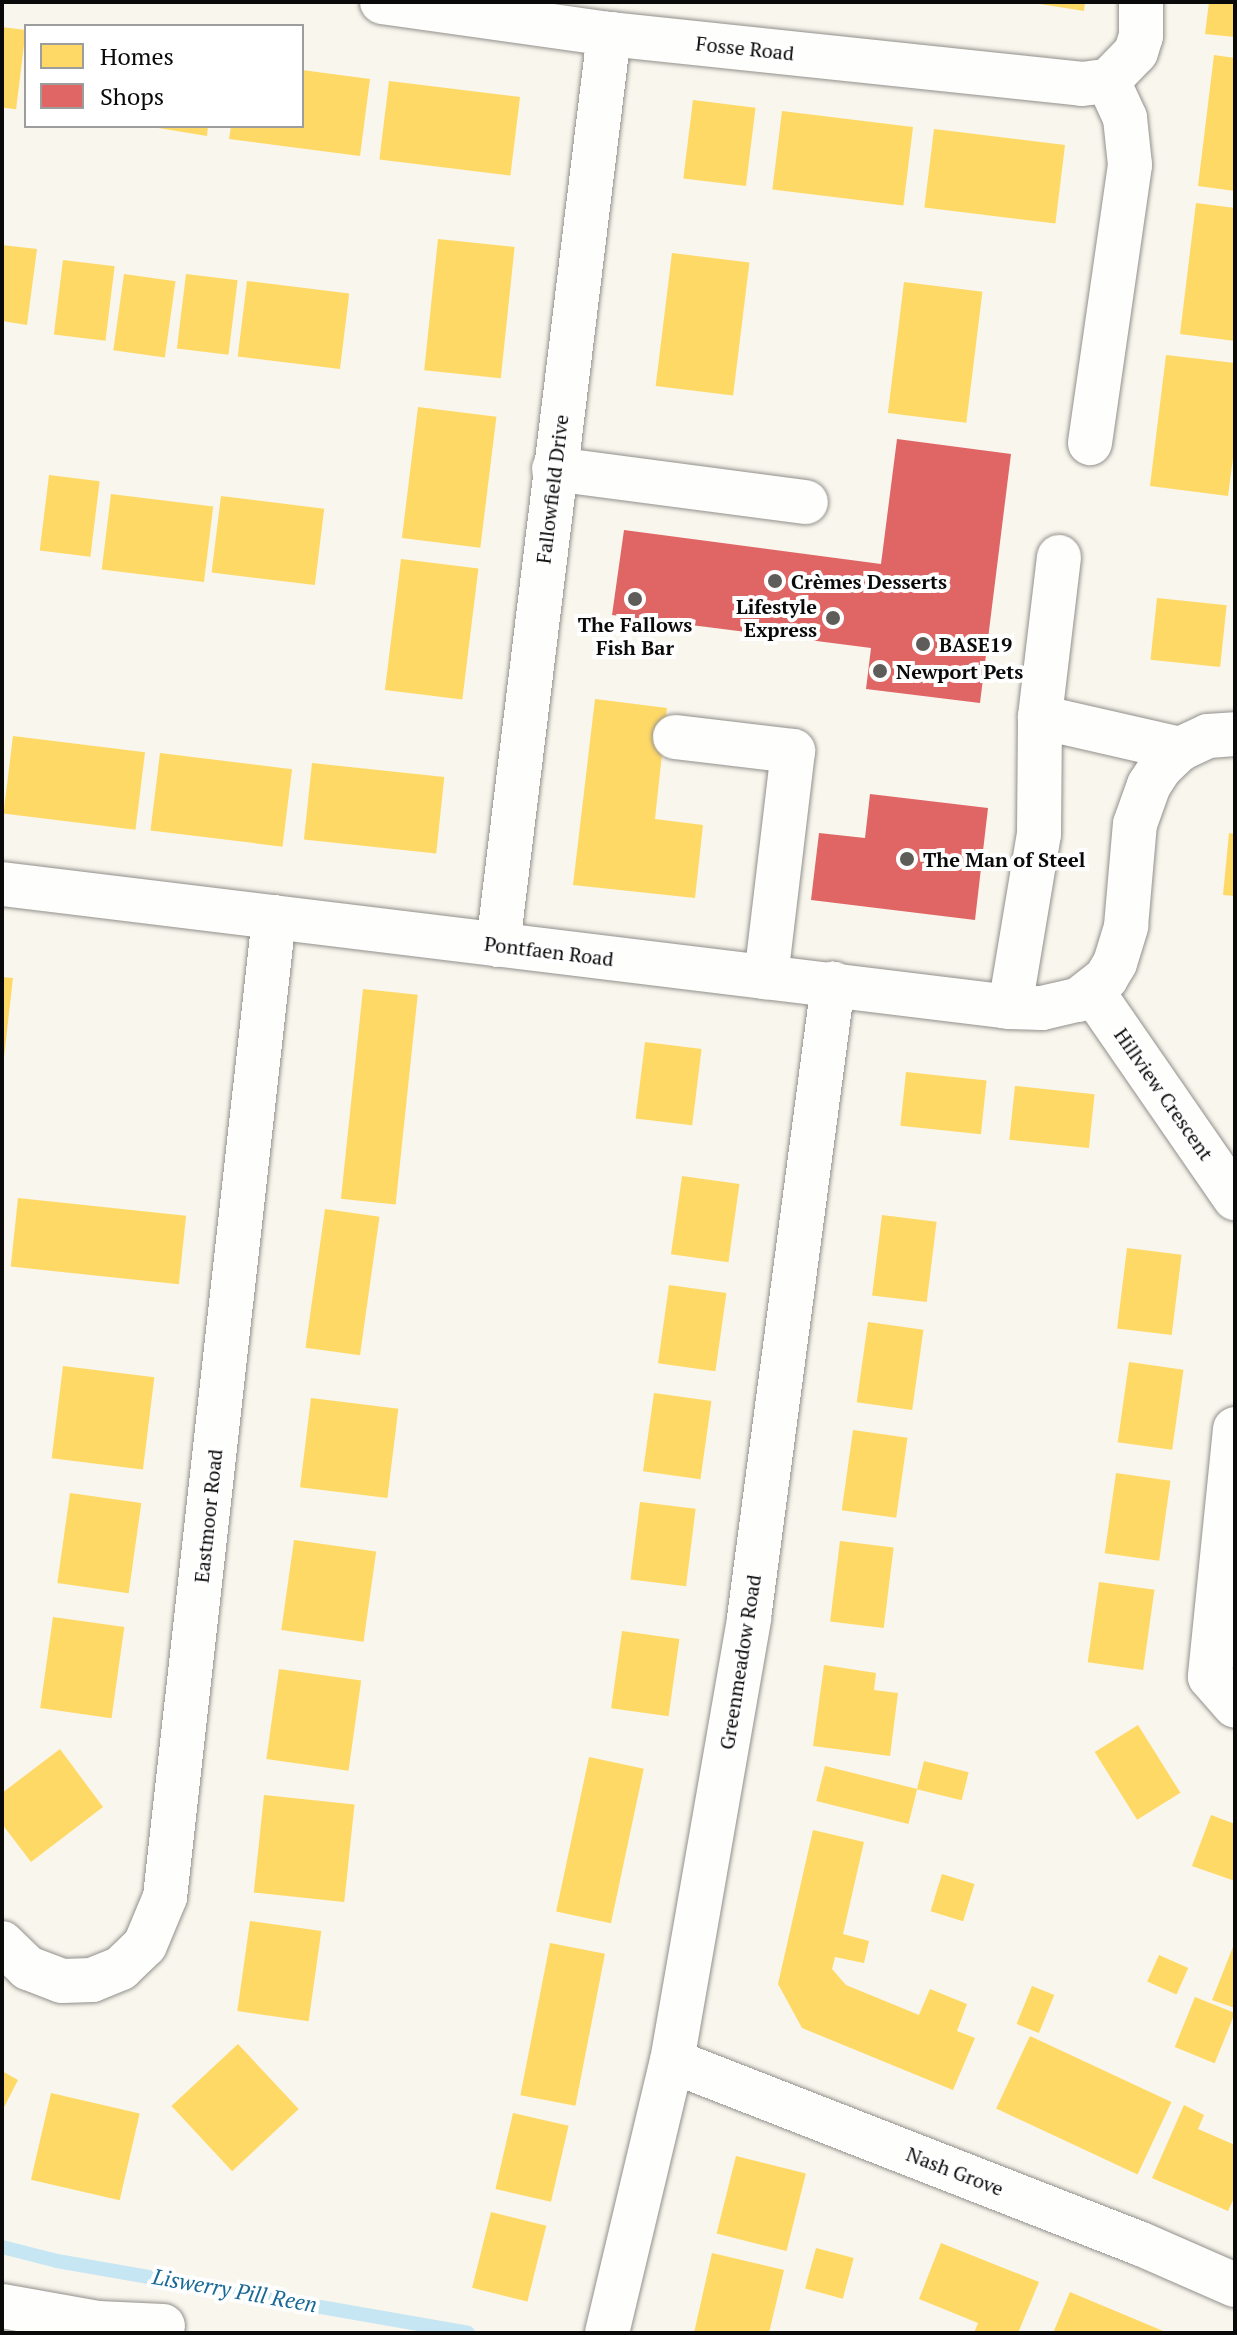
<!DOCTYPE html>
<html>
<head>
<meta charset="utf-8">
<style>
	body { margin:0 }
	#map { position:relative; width:1237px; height:2335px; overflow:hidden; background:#f9f6ed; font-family:"PT Serif",serif }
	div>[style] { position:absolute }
	.homes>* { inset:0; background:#ffd966; transform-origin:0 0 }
	.shops>* { inset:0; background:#e06666 }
	.stream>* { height:14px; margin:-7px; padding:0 7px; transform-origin:7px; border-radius:7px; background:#c5e6f2 }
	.roads { filter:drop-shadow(0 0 2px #92908c) drop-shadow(0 0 2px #92908c) }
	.minor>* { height:44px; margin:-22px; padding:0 22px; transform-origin:22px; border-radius:22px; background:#fefefc }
	.dots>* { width:22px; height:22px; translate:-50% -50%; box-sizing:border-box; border:4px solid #fff; border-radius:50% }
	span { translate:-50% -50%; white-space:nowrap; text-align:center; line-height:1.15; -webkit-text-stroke:8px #fff; paint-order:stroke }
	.street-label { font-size:20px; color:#0a0a0a }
	.poi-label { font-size:20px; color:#0a0a0a; font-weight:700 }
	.left { translate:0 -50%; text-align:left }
	.right { translate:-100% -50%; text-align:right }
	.water-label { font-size:22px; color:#196997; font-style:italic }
	.frame { position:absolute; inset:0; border:4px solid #0a0a0a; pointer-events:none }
	.legend { position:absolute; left:24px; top:24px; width:280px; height:104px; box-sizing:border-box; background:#fff; border:2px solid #9d9d9d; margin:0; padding:10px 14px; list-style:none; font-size:24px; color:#0a0a0a }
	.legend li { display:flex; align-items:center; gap:16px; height:40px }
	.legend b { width:40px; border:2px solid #9d9d9d }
</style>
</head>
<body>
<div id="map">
	<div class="homes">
		<i style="clip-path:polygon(1027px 2px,1085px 2px,1084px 11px)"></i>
		<i style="clip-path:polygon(1209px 2px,1235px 2px,1235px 37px,1205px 34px)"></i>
		<i style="left:2px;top:27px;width:24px;height:80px;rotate:7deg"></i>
		<i style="clip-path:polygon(1214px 55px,1235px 58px,1235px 191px,1198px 186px)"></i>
		<i style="clip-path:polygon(302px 70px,370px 79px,360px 156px,229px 139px,231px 126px,302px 126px)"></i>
		<i style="left:389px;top:81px;width:132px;height:79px;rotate:7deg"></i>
		<i style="left:693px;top:100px;width:63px;height:79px;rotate:7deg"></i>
		<i style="left:782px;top:111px;width:132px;height:79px;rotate:7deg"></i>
		<i style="clip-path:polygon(146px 126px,208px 126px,207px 136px)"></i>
		<i style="left:934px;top:129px;width:132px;height:79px;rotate:7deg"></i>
		<i style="clip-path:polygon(1196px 203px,1235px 208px,1235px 341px,1180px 334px)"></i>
		<i style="left:438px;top:239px;width:77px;height:132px;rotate:6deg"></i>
		<i style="clip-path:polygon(2px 245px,37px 249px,27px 325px,2px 321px)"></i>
		<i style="left:672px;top:253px;width:78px;height:134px;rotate:7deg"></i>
		<i style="left:63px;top:260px;width:52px;height:75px;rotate:7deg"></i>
		<i style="left:124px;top:274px;width:52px;height:77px;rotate:8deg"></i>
		<i style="left:186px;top:274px;width:52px;height:75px;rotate:7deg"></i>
		<i style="left:247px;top:281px;width:103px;height:76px;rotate:7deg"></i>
		<i style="left:904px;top:282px;width:79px;height:132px;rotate:7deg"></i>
		<i style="clip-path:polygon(1166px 355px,1235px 363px,1235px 443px,1228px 496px,1150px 486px)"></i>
		<i style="left:418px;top:407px;width:79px;height:132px;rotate:7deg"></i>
		<i style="left:49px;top:475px;width:51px;height:76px;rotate:7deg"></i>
		<i style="left:111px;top:494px;width:103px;height:76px;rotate:7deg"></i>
		<i style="left:221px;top:496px;width:104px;height:77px;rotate:7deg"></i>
		<i style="left:401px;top:559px;width:78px;height:132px;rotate:7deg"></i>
		<i style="left:1157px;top:598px;width:70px;height:62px;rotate:6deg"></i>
		<i style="clip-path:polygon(595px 699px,667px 708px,655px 819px,703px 825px,695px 898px,573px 885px)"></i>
		<i style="left:13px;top:736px;width:133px;height:78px;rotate:7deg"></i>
		<i style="left:160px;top:753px;width:133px;height:78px;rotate:7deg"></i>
		<i style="left:312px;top:763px;width:133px;height:77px;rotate:6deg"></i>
		<i style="clip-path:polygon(1229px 833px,1235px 834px,1235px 896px,1223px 895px)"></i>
		<i style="clip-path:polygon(2px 977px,13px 978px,4px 1057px,2px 1057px)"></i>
		<i style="left:363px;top:989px;width:55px;height:211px;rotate:6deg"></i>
		<i style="left:645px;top:1042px;width:57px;height:77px;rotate:7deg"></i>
		<i style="left:906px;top:1072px;width:81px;height:54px;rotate:6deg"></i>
		<i style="left:1015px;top:1086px;width:80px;height:54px;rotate:6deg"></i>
		<i style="left:682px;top:1176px;width:58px;height:79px;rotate:8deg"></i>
		<i style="left:18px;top:1198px;width:169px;height:69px;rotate:6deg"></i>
		<i style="left:325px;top:1209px;width:55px;height:140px;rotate:8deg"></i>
		<i style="left:882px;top:1215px;width:55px;height:81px;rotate:7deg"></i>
		<i style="left:1127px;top:1248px;width:55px;height:81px;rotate:7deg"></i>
		<i style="left:669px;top:1285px;width:58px;height:79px;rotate:8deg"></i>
		<i style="left:868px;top:1322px;width:56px;height:81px;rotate:8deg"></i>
		<i style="left:1129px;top:1362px;width:55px;height:81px;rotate:8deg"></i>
		<i style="left:63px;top:1366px;width:92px;height:93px;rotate:7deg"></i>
		<i style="left:654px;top:1393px;width:58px;height:79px;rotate:8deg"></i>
		<i style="left:311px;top:1398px;width:88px;height:90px;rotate:7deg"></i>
		<i style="left:853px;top:1430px;width:55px;height:81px;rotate:8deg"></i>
		<i style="left:1116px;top:1473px;width:55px;height:81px;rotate:8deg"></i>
		<i style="left:70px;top:1493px;width:72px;height:91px;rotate:8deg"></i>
		<i style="left:640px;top:1502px;width:56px;height:78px;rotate:7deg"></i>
		<i style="left:294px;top:1540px;width:83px;height:91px;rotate:8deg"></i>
		<i style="left:840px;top:1541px;width:54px;height:81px;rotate:7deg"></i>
		<i style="left:1099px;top:1582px;width:56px;height:81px;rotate:8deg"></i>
		<i style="left:53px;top:1617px;width:72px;height:92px;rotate:8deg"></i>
		<i style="left:622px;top:1631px;width:58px;height:78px;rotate:8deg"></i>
		<i style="clip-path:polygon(824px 1665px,876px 1673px,874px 1690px,898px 1693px,890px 1756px,813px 1746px)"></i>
		<i style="left:279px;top:1669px;width:83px;height:91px;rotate:8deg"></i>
		<i style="left:1138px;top:1725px;width:80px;height:51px;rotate:58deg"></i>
		<i style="clip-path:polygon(60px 1749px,103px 1807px,31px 1862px,2px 1824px,2px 1793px)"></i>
		<i style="left:589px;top:1757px;width:56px;height:158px;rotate:12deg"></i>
		<i style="left:924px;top:1761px;width:46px;height:29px;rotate:14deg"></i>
		<i style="left:825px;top:1766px;width:95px;height:36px;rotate:14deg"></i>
		<i style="left:264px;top:1795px;width:91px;height:98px;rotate:6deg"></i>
		<i style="clip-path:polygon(1211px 1815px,1235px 1824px,1235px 1881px,1192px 1866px)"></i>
		<i style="clip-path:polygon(813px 1830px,864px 1842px,843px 1934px,869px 1941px,864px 1963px,835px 1957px,832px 1969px,846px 1985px,919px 2015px,930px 1989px,967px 2004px,957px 2031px,975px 2038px,953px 2090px,802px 2028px,778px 1984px)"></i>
		<i style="left:942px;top:1874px;width:34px;height:39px;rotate:17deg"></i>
		<i style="left:250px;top:1921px;width:72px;height:91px;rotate:8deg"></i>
		<i style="clip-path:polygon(1235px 1942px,1235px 2008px,1212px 2000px)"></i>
		<i style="left:550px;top:1943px;width:56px;height:155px;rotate:11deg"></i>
		<i style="left:1159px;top:1955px;width:32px;height:29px;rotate:24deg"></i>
		<i style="left:1032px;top:1986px;width:24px;height:41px;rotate:22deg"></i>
		<i style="left:1195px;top:1997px;width:43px;height:54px;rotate:22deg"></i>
		<i style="left:1030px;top:2036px;width:156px;height:80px;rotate:25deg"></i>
		<i style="left:238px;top:2044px;width:89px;height:91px;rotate:47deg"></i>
		<i style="clip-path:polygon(2px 2071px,18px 2080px,2px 2111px)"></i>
		<i style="left:51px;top:2093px;width:91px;height:89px;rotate:13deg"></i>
		<i style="clip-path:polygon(1184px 2105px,1204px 2115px,1198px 2129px,1235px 2145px,1235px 2196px,1228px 2211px,1152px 2178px)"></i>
		<i style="left:513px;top:2113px;width:57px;height:78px;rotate:13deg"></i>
		<i style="left:736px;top:2156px;width:72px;height:80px;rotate:14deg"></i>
		<i style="left:491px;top:2212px;width:57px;height:78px;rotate:14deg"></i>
		<i style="clip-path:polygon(941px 2243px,1039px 2282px,1018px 2333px,974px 2333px,978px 2323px,919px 2299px)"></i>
		<i style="left:816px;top:2248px;width:39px;height:42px;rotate:15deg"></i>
		<i style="clip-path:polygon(712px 2253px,784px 2270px,769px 2333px,694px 2333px)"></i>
		<i style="clip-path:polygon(1070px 2292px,1168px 2333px,1053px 2333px)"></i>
	</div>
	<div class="shops">
		<i style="clip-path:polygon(897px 439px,1011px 454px,980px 703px,866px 689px,871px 648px,612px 615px,624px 530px,881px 564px)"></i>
		<i style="clip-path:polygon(870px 794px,988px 808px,975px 920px,811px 900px,819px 833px,865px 838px)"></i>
	</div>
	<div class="stream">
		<i style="left:2px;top:2247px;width:57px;rotate:14.3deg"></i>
		<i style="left:57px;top:2261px;width:417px;rotate:9.9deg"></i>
	</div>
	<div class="roads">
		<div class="minor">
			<i style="left:382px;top:2px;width:229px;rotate:8deg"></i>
			<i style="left:609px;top:34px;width:476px;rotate:6deg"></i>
			<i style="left:1082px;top:84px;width:26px;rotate:-7deg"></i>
			<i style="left:1108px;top:81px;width:41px;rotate:65.3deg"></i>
			<i style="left:1125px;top:118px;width:47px;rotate:83.9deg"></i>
			<i style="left:1130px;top:165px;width:281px;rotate:98.2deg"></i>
			<i style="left:1108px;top:81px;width:40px;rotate:-46deg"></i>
			<i style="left:1136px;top:52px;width:17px;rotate:-73deg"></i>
			<i style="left:1141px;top:36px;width:34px;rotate:-90deg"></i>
			<i style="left:554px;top:469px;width:254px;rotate:7.5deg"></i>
			<i style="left:1059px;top:557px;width:161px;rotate:96.8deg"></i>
			<i style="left:1040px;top:717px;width:144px;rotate:12.9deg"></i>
			<i style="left:675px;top:737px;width:119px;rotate:6.8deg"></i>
			<i style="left:793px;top:751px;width:228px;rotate:96.8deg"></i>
			<i style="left:2px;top:884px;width:1015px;rotate:6.96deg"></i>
			<i style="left:1010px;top:1007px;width:32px;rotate:2deg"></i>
			<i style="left:1042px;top:1008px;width:37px;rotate:-13deg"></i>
			<i style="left:1078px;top:1000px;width:36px;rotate:-38deg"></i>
			<i style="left:1106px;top:978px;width:17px;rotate:-59deg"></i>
			<i style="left:1115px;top:963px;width:39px;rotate:-73deg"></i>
			<i style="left:1126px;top:926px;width:102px;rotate:-85deg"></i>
			<i style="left:1135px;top:824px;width:41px;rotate:-70.3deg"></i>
			<i style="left:1149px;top:785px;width:20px;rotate:-57deg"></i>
			<i style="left:1160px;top:768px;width:28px;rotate:-44deg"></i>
			<i style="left:1180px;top:749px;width:31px;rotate:-25deg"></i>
			<i style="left:1208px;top:736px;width:27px;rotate:-4deg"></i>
			<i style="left:498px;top:945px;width:918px;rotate:-83.05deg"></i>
			<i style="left:1092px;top:991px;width:252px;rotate:55.4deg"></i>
			<i style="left:1010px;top:1007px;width:175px;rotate:-80.5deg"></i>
			<i style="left:1039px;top:834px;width:117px;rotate:-89.5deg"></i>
			<i style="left:1235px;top:1429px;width:249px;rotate:95.8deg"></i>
			<i style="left:1210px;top:1677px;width:38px;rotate:49deg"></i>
			<i style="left:2px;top:1943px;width:36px;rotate:44deg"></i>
			<i style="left:28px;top:1968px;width:36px;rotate:21deg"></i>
			<i style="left:62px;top:1981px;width:30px;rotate:-2deg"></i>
			<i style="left:92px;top:1980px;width:31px;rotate:-22deg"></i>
			<i style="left:121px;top:1968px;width:33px;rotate:-44deg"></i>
			<i style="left:145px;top:1945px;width:52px;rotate:-67.4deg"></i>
			<i style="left:165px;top:1897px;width:986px;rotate:-83.65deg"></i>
			<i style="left:672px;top:2061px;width:503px;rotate:21.32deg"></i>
			<i style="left:1141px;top:2244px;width:103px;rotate:23.6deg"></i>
			<i style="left:2px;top:2306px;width:97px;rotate:10deg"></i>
			<i style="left:98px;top:2323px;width:65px;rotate:2.6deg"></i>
			<i style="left:607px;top:2333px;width:280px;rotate:-76.6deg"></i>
			<i style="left:672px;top:2061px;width:450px;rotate:-80.1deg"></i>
			<i style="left:749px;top:1618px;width:640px;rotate:-82.45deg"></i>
		</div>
	</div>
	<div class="dots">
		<i style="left:775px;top:581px;background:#5e5d59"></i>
		<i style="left:635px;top:599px;background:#5e5d59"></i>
		<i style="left:833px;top:618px;background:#5e5d59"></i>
		<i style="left:923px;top:644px;background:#5e5d59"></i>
		<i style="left:880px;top:671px;background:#5e5d59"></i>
		<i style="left:907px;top:859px;background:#5e5d59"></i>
	</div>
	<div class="street-label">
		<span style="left:745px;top:48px;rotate:6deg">Fosse Road</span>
		<span style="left:552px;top:489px;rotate:-83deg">Fallowfield Drive</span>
		<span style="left:549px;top:951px;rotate:7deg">Pontfaen Road</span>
		<span style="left:1164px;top:1094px;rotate:55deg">Hillview Crescent</span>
		<span style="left:208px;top:1516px;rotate:-84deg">Eastmoor Road</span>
		<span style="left:740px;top:1662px;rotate:-81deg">Greenmeadow Road</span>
		<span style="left:955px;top:2171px;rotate:21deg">Nash Grove</span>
	</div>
	<div class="poi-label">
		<span class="left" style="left:791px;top:581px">Crèmes Desserts</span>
		<span class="right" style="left:817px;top:618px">Lifestyle<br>Express</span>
		<span style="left:635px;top:636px">The Fallows<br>Fish Bar</span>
		<span class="left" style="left:939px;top:644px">BASE19</span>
		<span class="left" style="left:896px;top:671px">Newport Pets</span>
		<span class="left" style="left:923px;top:859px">The Man of Steel</span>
	</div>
	<div class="water-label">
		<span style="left:235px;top:2290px;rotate:10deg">Liswerry Pill Reen</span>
	</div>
	<div class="frame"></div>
	<ul class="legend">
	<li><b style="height:22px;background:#ffd966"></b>Homes</li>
	<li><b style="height:22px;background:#e06666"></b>Shops</li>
	</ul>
</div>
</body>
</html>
